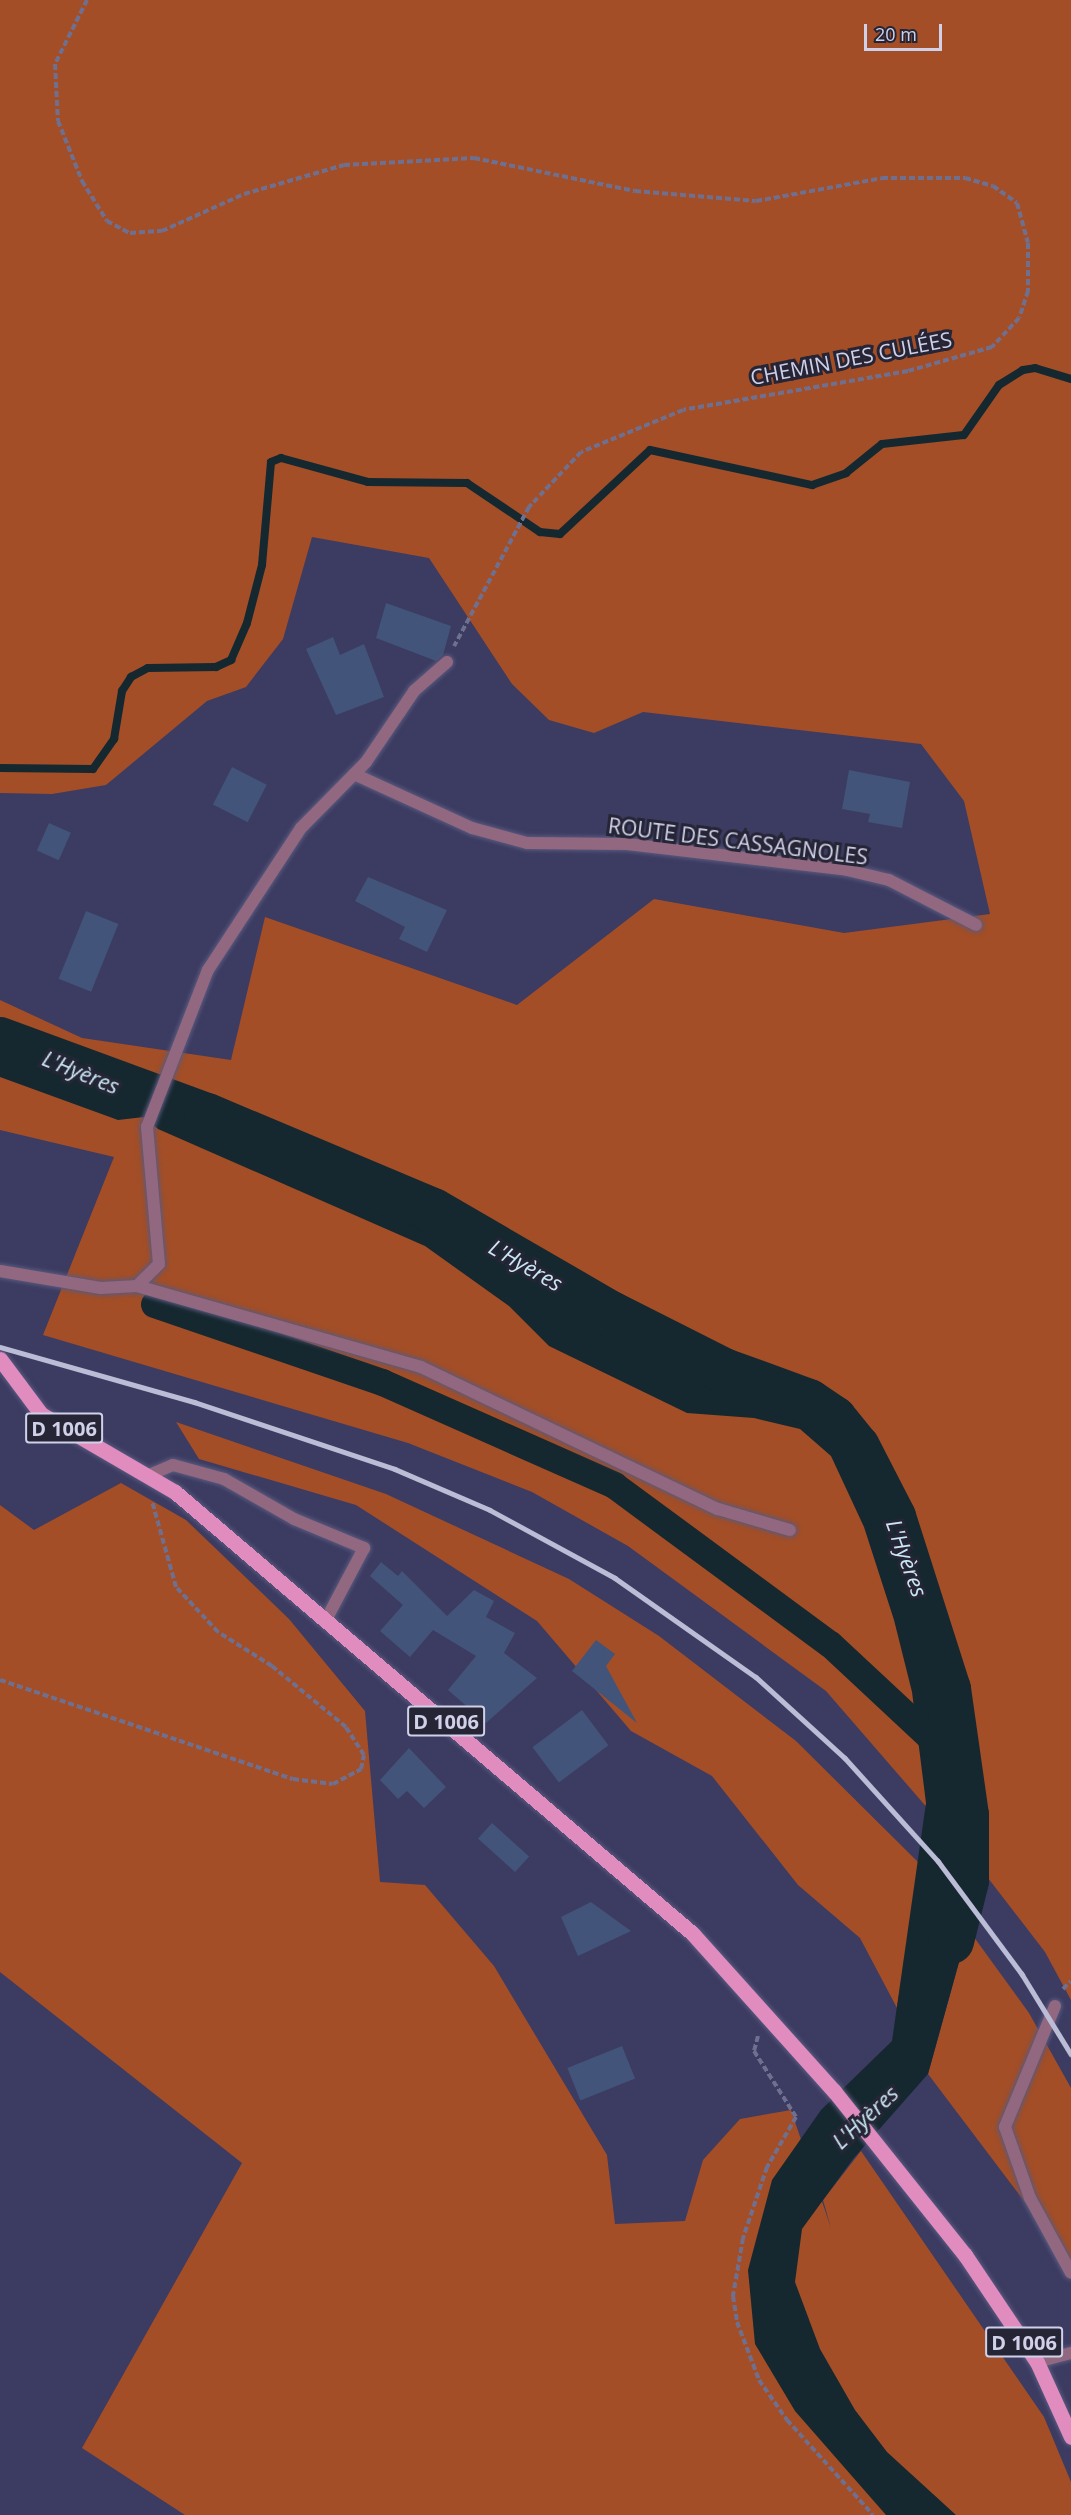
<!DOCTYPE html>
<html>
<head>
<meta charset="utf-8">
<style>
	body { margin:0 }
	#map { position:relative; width:1071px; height:2515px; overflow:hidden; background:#3c3b62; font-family:"Open Sans",sans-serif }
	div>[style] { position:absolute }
	.green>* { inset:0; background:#a34e27 }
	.water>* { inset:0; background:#15282f }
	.stream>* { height:8px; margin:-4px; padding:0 4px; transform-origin:4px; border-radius:4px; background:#15282f }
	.canal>* { height:27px; margin:-13.5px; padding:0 13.5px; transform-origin:13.5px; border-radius:13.5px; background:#15282f }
	.river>* { height:46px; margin:-23px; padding:0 23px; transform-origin:23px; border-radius:23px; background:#15282f }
	.building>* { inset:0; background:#425479; transform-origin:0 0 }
	.path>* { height:4px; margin-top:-2px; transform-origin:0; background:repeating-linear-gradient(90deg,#6f6f90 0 6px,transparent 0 9px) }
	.roads { filter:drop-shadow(0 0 2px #5a597d) drop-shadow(0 0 2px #5a597d) }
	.lane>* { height:12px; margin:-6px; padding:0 6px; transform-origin:6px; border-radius:6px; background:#926881 }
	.street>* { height:12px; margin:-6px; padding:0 6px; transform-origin:6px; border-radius:6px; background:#926881 }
	.primary>* { height:15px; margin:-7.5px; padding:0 7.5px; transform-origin:7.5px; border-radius:7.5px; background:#e18cbf }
	.rail>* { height:4.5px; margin:-2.25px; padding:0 2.25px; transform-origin:2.25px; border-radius:2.25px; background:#bbbcd6 }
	span { translate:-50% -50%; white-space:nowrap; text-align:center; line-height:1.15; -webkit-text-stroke:6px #252536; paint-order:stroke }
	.shield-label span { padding:2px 4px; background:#252536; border:2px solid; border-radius:4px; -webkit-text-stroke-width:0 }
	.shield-label { font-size:20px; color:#d0d1e9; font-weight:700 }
	.street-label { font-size:21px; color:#d0d1e9 }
	.water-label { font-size:22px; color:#cae7f3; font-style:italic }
	.scale { position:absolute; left:864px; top:24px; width:78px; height:27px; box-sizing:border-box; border:3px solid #d0d1e9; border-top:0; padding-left:8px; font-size:18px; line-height:21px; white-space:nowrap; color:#d0d1e9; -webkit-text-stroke:4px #252536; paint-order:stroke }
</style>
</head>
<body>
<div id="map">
	<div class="green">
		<i style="clip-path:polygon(0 0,1071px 0,1071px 2000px,1045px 1952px,988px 1878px,826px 1691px,628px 1546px,532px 1492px,408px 1443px,43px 1335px,114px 1157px,0 1130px,0 1000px,82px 1038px,231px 1060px,265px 917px,517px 1005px,654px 899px,844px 933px,990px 914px,964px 801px,921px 744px,643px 712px,594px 733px,549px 720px,512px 684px,429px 558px,312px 537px,283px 639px,246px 687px,207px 701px,106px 785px,52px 794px,0 793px)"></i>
		<i style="clip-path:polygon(176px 1422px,386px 1494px,569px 1579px,659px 1636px,796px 1741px,919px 1863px,897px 2008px,860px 1938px,798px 1885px,712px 1776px,631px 1731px,537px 1621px,356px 1505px,199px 1459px)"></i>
		<i style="clip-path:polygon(121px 1483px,186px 1520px,289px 1619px,365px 1711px,380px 1882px,425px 1885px,494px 1966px,607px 2155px,615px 2224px,685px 2221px,703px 2160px,740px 2119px,791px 2110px,831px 2228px,823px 2200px,861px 2151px,1044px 2417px,1071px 2482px,1071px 2515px,185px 2515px,82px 2448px,242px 2163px,0 1972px,0 1505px,34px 1530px)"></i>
		<i style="clip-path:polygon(963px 1922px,1029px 2013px,1071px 2088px,1071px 2263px,928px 2074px,961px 1955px)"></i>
	</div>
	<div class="water">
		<i style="clip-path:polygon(0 1040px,207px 1116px,433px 1211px,611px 1314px,809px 1402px,834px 1419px,857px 1447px,913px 1568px,948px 1689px,966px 1815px,961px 1955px,928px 2074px,853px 2159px,802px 2229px,795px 2282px,820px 2349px,855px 2410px,887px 2452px,956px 2515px,886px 2515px,795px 2411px,755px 2344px,748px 2270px,772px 2180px,821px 2110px,892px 2041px,926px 1803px,912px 1692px,894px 1620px,864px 1527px,831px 1456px,800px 1429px,754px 1418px,687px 1413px,549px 1346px,509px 1306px,425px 1246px,158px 1129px,144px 1117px,118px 1120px,0 1077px)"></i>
	</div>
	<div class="stream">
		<i style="left:0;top:768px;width:93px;rotate:0.6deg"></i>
		<i style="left:93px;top:769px;width:37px;rotate:-55deg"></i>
		<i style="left:114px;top:739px;width:49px;rotate:-80.5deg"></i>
		<i style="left:122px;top:691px;width:17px;rotate:-57deg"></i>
		<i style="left:131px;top:677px;width:19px;rotate:-28deg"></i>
		<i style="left:148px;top:668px;width:68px;rotate:-0.8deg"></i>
		<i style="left:216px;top:667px;width:17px;rotate:-25deg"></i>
		<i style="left:231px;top:660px;width:40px;rotate:-66.6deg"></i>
		<i style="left:247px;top:623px;width:60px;rotate:-75.5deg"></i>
		<i style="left:262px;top:565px;width:103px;rotate:-85deg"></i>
		<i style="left:271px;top:462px;width:11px;rotate:-22deg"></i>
		<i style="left:281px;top:458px;width:90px;rotate:15.4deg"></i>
		<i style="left:368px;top:482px;width:99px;rotate:0.6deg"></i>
		<i style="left:467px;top:483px;width:88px;rotate:33.9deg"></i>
		<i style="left:540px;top:532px;width:20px;rotate:6deg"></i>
		<i style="left:560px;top:534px;width:123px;rotate:-43deg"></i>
		<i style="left:650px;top:450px;width:166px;rotate:12.2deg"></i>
		<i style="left:812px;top:485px;width:36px;rotate:-19deg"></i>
		<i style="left:846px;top:473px;width:46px;rotate:-38.9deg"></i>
		<i style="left:882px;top:444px;width:82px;rotate:-6.3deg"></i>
		<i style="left:964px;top:435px;width:61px;rotate:-55deg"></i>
		<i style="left:999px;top:385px;width:28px;rotate:-32deg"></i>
		<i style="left:1023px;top:370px;width:12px;rotate:-9deg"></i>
		<i style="left:1035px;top:368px;width:38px;rotate:17deg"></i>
	</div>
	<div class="canal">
		<i style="left:154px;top:1304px;width:241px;rotate:18.9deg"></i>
		<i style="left:382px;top:1382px;width:254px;rotate:23.9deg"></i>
		<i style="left:614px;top:1485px;width:268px;rotate:36.4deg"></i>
		<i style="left:830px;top:1644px;width:182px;rotate:43deg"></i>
	</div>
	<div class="river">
		<i style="left:0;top:1040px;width:221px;rotate:20.2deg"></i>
		<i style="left:207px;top:1116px;width:245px;rotate:22.8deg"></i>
		<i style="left:433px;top:1211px;width:206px;rotate:30.1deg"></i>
		<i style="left:611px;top:1314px;width:127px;rotate:26.8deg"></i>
		<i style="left:724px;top:1371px;width:90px;rotate:20deg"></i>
		<i style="left:809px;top:1402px;width:30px;rotate:34deg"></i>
		<i style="left:834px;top:1419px;width:36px;rotate:51deg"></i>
		<i style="left:857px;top:1447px;width:79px;rotate:62.8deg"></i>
		<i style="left:893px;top:1517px;width:181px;rotate:72.3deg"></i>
		<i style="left:948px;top:1689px;width:127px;rotate:81.9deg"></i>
		<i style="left:966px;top:1815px;width:66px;rotate:90deg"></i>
		<i style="left:966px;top:1881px;width:62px;rotate:104deg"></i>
	</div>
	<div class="building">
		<i style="clip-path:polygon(386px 603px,451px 626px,443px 655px,436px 661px,376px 638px)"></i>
		<i style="clip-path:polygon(333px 637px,340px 655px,364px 644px,384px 697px,336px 715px,306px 649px)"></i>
		<i style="left:232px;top:767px;width:39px;height:42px;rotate:27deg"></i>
		<i style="clip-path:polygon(849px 770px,910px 782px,902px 828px,868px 822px,870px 814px,842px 809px)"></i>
		<i style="left:49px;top:823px;width:24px;height:30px;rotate:24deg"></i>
		<i style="clip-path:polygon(368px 877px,447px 910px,427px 952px,399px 939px,405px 927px,355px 901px)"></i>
		<i style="left:86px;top:911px;width:35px;height:73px;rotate:22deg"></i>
		<i style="clip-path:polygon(381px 1562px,398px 1576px,402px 1571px,447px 1616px,474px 1590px,494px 1601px,486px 1617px,515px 1633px,504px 1653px,537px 1678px,486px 1723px,448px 1690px,476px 1656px,433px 1630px,410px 1657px,380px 1631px,403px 1605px,370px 1576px)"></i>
		<i style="clip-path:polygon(596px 1640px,615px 1654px,606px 1666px,637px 1723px,572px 1671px)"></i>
		<i style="left:582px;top:1710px;width:44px;height:62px;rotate:53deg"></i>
		<i style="clip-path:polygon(409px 1748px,446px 1787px,424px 1808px,407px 1791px,398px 1799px,380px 1780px)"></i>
		<i style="left:492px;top:1823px;width:50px;height:21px;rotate:42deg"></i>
		<i style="clip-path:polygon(591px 1902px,631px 1931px,578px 1956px,561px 1917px)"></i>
		<i style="left:622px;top:2046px;width:35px;height:59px;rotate:68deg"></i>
	</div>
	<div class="path">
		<i style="left:87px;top:0;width:72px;rotate:116.6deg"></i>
		<i style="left:55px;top:64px;width:57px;rotate:87deg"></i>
		<i style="left:58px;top:121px;width:65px;rotate:68.2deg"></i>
		<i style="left:82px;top:181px;width:47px;rotate:58deg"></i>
		<i style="left:107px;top:221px;width:26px;rotate:28deg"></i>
		<i style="left:130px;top:233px;width:32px;rotate:-4deg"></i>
		<i style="left:162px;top:231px;width:90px;rotate:-24.3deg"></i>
		<i style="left:244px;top:194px;width:104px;rotate:-16.2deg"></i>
		<i style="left:344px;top:165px;width:130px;rotate:-3.1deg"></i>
		<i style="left:474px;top:158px;width:164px;rotate:11.6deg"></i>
		<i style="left:635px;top:191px;width:121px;rotate:4.7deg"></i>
		<i style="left:756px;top:201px;width:128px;rotate:-10.3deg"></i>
		<i style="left:882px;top:178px;width:83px"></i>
		<i style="left:965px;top:178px;width:29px;rotate:16deg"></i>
		<i style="left:993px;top:186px;width:29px;rotate:35deg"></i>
		<i style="left:1017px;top:203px;width:41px;rotate:74.6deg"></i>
		<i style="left:1028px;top:243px;width:48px;rotate:90deg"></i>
		<i style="left:1028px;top:291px;width:28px;rotate:108deg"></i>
		<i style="left:1019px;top:318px;width:40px;rotate:133deg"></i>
		<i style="left:992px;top:347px;width:87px;rotate:164.1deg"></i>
		<i style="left:908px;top:371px;width:228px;rotate:170.2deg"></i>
		<i style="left:683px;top:410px;width:110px;rotate:157.6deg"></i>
		<i style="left:581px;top:452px;width:76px;rotate:133.4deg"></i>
		<i style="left:529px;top:507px;width:158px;rotate:118.3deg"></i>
		<i style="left:0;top:1680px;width:309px;rotate:18.7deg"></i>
		<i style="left:293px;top:1779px;width:40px;rotate:7.1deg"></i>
		<i style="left:333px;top:1784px;width:32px;rotate:-28deg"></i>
		<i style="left:361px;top:1769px;width:14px;rotate:-78deg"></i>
		<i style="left:364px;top:1755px;width:33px;rotate:-123deg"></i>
		<i style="left:346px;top:1727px;width:96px;rotate:-140.5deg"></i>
		<i style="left:272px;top:1666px;width:64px;rotate:-147.8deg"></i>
		<i style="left:218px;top:1632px;width:62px;rotate:-133deg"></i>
		<i style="left:176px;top:1587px;width:89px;rotate:-105.6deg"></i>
		<i style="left:1063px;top:1989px;width:11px;rotate:-45deg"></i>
		<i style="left:758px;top:2036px;width:16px;rotate:105deg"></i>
		<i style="left:754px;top:2051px;width:78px;rotate:57.5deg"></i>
		<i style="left:796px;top:2117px;width:58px;rotate:120.1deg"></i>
		<i style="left:767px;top:2167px;width:75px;rotate:108.7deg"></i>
		<i style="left:743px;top:2238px;width:59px;rotate:99.8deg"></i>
		<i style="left:733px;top:2296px;width:26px;rotate:81deg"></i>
		<i style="left:737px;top:2322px;width:62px;rotate:69.2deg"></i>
		<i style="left:759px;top:2380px;width:49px;rotate:55deg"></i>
		<i style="left:787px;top:2420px;width:128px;rotate:47.8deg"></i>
	</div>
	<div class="roads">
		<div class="lane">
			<i style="left:137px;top:1286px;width:295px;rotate:15.9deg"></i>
			<i style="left:421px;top:1367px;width:329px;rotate:25.6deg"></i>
			<i style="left:718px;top:1509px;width:75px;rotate:16.3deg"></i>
			<i style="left:147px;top:1476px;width:28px;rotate:-23deg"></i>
			<i style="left:173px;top:1465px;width:53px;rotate:15.4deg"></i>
			<i style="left:224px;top:1479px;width:81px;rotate:29.7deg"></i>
			<i style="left:294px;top:1519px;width:76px;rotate:22.5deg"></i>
			<i style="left:364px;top:1548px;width:79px;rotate:117.9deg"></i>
			<i style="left:1055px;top:2006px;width:131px;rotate:112.5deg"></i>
			<i style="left:1005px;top:2127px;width:75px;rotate:70.6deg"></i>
			<i style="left:1030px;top:2198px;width:85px;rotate:61.3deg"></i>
			<i style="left:1037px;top:2362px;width:35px;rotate:-15deg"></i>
		</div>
		<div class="street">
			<i style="left:354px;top:774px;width:130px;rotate:24.6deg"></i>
			<i style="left:472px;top:828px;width:57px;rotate:15.3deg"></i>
			<i style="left:527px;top:843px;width:100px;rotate:0.6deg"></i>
			<i style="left:627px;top:844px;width:222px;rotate:6.7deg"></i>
			<i style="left:847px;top:870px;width:43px;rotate:13.4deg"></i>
			<i style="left:889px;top:880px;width:98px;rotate:27.3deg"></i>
			<i style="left:0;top:1271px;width:102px;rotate:9.6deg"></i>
			<i style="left:101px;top:1288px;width:36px;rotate:-3deg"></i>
			<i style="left:137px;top:1286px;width:31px;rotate:-45deg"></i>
			<i style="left:159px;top:1264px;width:138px;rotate:-95deg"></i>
			<i style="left:147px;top:1127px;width:168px;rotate:-68.8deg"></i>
			<i style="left:208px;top:970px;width:170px;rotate:-56.8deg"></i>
			<i style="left:301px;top:828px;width:93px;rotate:-45.4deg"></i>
			<i style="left:366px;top:762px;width:86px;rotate:-55.9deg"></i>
			<i style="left:414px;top:691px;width:44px;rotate:-41.3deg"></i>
		</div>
		<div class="primary">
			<i style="left:0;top:1359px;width:69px;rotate:53.3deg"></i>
			<i style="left:41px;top:1414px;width:155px;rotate:30.2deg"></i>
			<i style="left:175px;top:1492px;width:681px;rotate:40.47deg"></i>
			<i style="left:693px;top:1934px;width:211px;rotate:48.1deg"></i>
			<i style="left:834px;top:2091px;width:210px;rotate:51.4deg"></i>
			<i style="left:965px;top:2255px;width:129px;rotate:56.1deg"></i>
			<i style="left:1037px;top:2362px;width:82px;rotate:65.6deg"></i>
		</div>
	</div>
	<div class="rail">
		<i style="left:0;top:1347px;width:202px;rotate:15.8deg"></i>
		<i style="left:194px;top:1402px;width:212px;rotate:18.4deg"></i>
		<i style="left:395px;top:1469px;width:103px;rotate:23.3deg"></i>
		<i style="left:490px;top:1510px;width:142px;rotate:28.5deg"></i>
		<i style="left:615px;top:1578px;width:172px;rotate:35.1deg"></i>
		<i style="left:756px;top:1677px;width:120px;rotate:42.3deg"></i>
		<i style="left:845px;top:1758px;width:139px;rotate:47.9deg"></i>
		<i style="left:938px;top:1861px;width:141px;rotate:53.4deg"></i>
		<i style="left:1022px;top:1974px;width:94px;rotate:58.5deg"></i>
	</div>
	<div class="shield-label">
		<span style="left:64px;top:1428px">D 1006</span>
		<span style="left:446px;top:1721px">D 1006</span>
		<span style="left:1024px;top:2342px">D 1006</span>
	</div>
	<div class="street-label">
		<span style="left:851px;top:358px;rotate:-11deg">CHEMIN DES CULÉES</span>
		<span style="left:738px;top:841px;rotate:7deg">ROUTE DES CASSAGNOLES</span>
	</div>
	<div class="water-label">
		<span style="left:81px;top:1072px;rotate:22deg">L'Hyères</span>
		<span style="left:526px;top:1265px;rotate:30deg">L'Hyères</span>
		<span style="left:907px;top:1558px;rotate:70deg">L'Hyères</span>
		<span style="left:865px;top:2117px;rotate:-43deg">L'Hyères</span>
	</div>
	<div class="scale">20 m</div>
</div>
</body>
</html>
